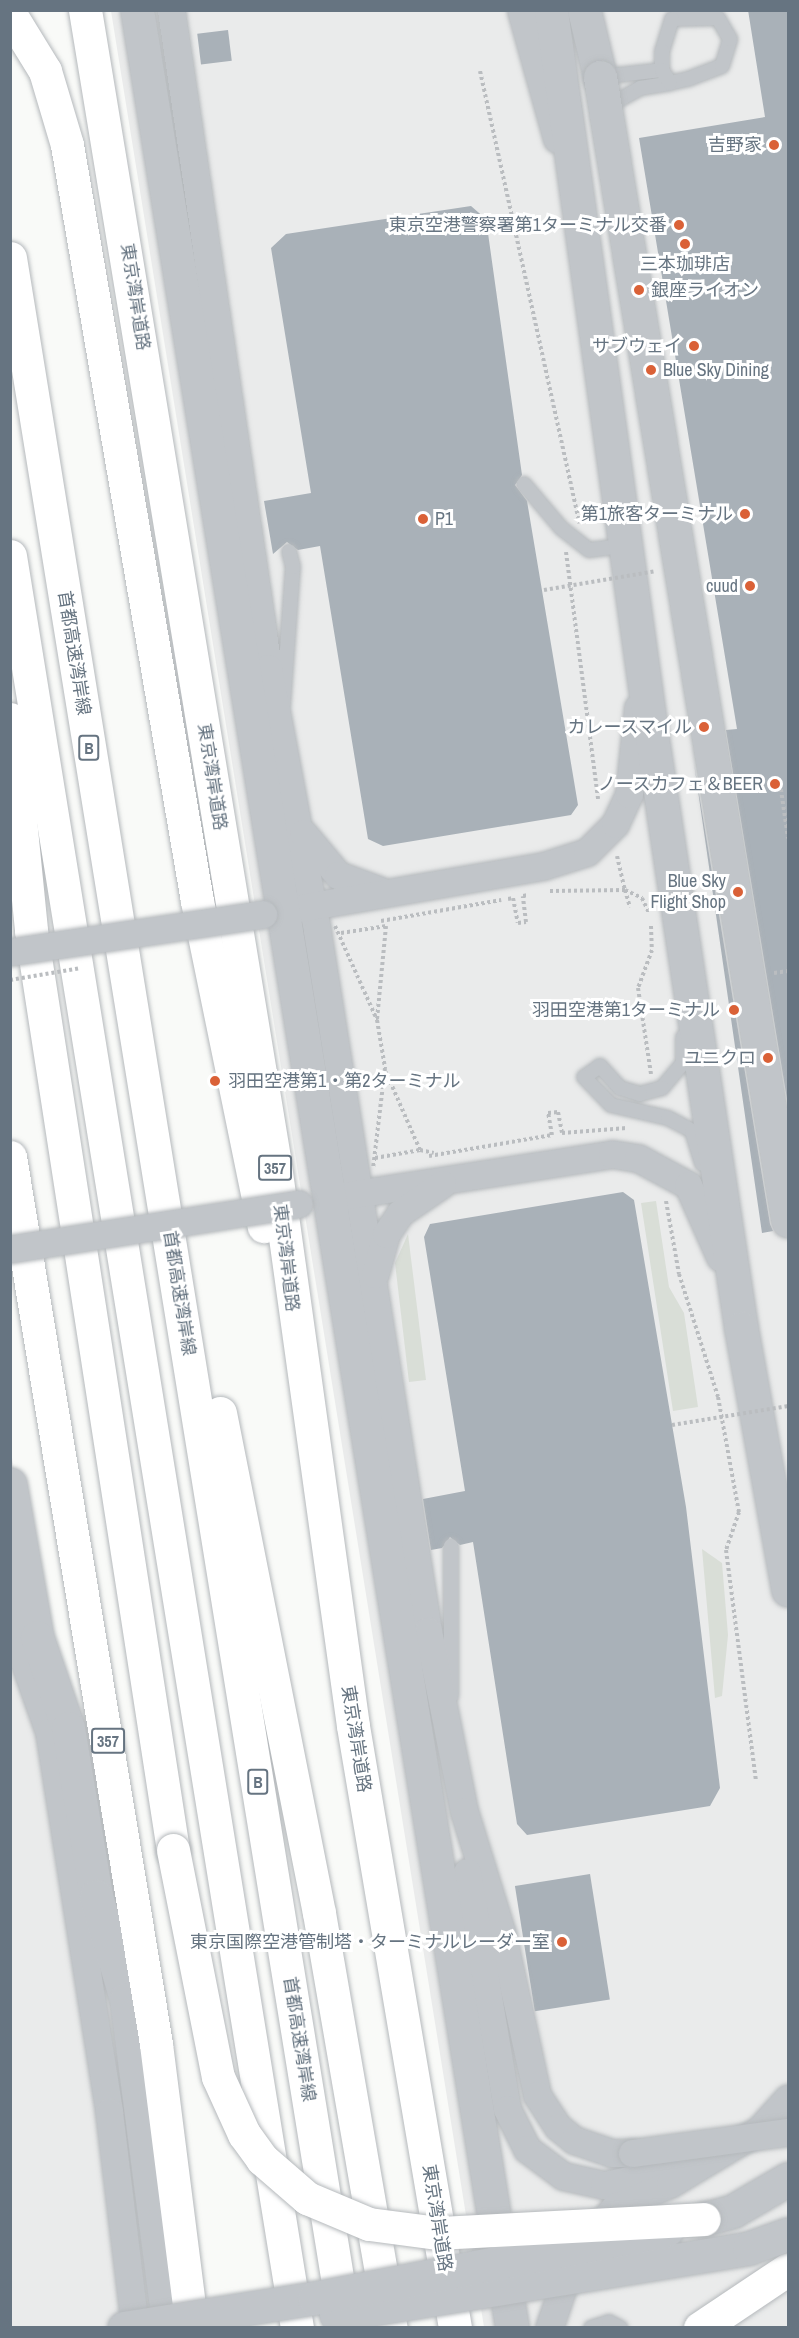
<!DOCTYPE html>
<html>
<head>
<meta charset="utf-8">
<style>
	body { margin:0 }
	#map { position:relative; width:799px; height:2338px; overflow:hidden; background:#f9faf8; font-family:"Archivo Narrow","Noto Sans JP",sans-serif }
	div>[style] { position:absolute }
	.built>* { inset:0; background:#eaebeb }
	.green>* { inset:0; background:#d9ded7 }
	.building>* { inset:0; background:#a9b1b8; transform-origin:0 0 }
	.path>* { height:4px; margin-top:-2px; transform-origin:0; background:repeating-linear-gradient(90deg,#babdc0 0 3px,transparent 0 6px) }
	.roads { filter:drop-shadow(0 0 2px #b5b9bc) drop-shadow(0 0 2px #b5b9bc) }
	.service>* { height:14px; margin:-7px; padding:0 7px; transform-origin:7px; border-radius:7px; background:#c1c5c9 }
	.minor>* { height:27px; margin:-13.5px; padding:0 13.5px; transform-origin:13.5px; border-radius:13.5px; background:#c1c5c9 }
	.tertiary>* { height:33px; margin:-16.5px; padding:0 16.5px; transform-origin:16.5px; border-radius:16.5px; background:#c1c5c9 }
	.trunk>* { height:33px; margin:-16.5px; padding:0 16.5px; transform-origin:16.5px; border-radius:16.5px; background:#fff }
	.motorway>* { height:33px; margin:-16.5px; padding:0 16.5px; transform-origin:16.5px; border-radius:16.5px; background:#fff }
	.path-bridge>* { height:4px; margin-top:-2px; transform-origin:0; background:repeating-linear-gradient(90deg,#babdc0 0 3px,transparent 0 6px) }
	.bridges { filter:drop-shadow(0 0 2px #b5b9bc) drop-shadow(0 0 2px #b5b9bc) }
	.minor-bridge>* { height:27px; margin:-13.5px; padding:0 13.5px; transform-origin:13.5px; border-radius:13.5px; background:#c1c5c9 }
	.tertiary-bridge>* { height:33px; margin:-16.5px; padding:0 16.5px; transform-origin:16.5px; border-radius:16.5px; background:#c1c5c9 }
	.motorway-bridge>* { height:33px; margin:-16.5px; padding:0 16.5px; transform-origin:16.5px; border-radius:16.5px; background:#fff }
	.dots>* { width:16px; height:16px; translate:-50% -50%; box-sizing:border-box; border:3px solid #fff; border-radius:50% }
	span { translate:-50% -50%; white-space:nowrap; text-align:center; line-height:1.15; -webkit-text-stroke:6px #fff; paint-order:stroke }
	.shield-label span { padding:2px 4px; background:#fff; border:2px solid; border-radius:4px; -webkit-text-stroke-width:0 }
	.shield-label { font-size:16px; color:#667481; font-weight:700 }
	.poi-label { font-size:18px; color:#667481 }
	.right { translate:-100% -50%; text-align:right }
	.left { translate:0 -50%; text-align:left }
	.street-label { font-size:18px; color:#667481 }
	.frame { position:absolute; inset:0; border:12px solid #667481; pointer-events:none }
</style>
</head>
<body>
<div id="map">
	<div class="built">
		<i style="clip-path:polygon(111px 11px,788px 11px,788px 2327px,484px 2327px)"></i>
		<i style="clip-path:polygon(10px 1445px,84px 1912px,150px 2327px,11px 2327px)"></i>
	</div>
	<div class="green">
		<i style="clip-path:polygon(656px 1201px,669px 1287px,684px 1313px,698px 1407px,673px 1411px,641px 1203px)"></i>
		<i style="clip-path:polygon(408px 1234px,426px 1380px,409px 1382px,395px 1263px)"></i>
		<i style="clip-path:polygon(702px 1549px,722px 1563px,728px 1635px,722px 1696px,715px 1698px)"></i>
	</div>
	<div class="building">
		<i style="clip-path:polygon(748px 10px,789px 10px,787px 1099px,726px 730px,737px 729px,639px 138px,765px 117px)"></i>
		<i style="left:228px;top:30px;width:31px;height:31px;rotate:83deg"></i>
		<i style="clip-path:polygon(471px 206px,486px 219px,522px 475px,515px 485px,527px 501px,578px 805px,571px 815px,383px 846px,368px 839px,320px 546px,298px 550px,287px 542px,273px 554px,264px 501px,311px 493px,271px 248px,286px 234px)"></i>
		<i style="clip-path:polygon(694px 763px,770px 1224px,773px 1231px,762px 1233px)"></i>
		<i style="clip-path:polygon(623px 1192px,634px 1200px,686px 1507px,720px 1788px,710px 1806px,527px 1835px,517px 1824px,473px 1542px,460px 1545px,450px 1537px,442px 1548px,431px 1550px,423px 1499px,465px 1491px,424px 1237px,430px 1224px)"></i>
		<i style="left:590px;top:1874px;width:127px;height:76px;rotate:81deg"></i>
	</div>
	<div class="path">
		<i style="left:480px;top:71px;width:463px;rotate:77.6deg"></i>
		<i style="left:566px;top:552px;width:249px;rotate:82.6deg"></i>
		<i style="left:743px;top:788px;width:37px;rotate:-8deg"></i>
		<i style="left:780px;top:783px;width:56px;rotate:81.7deg"></i>
		<i style="left:617px;top:856px;width:35px;rotate:77deg"></i>
		<i style="left:625px;top:890px;width:19px;rotate:25deg"></i>
		<i style="left:642px;top:898px;width:17px;rotate:65deg"></i>
		<i style="left:550px;top:891px;width:75px;rotate:-0.8deg"></i>
		<i style="left:625px;top:890px;width:18px;rotate:74deg"></i>
		<i style="left:508px;top:899px;width:5px;rotate:-11deg"></i>
		<i style="left:513px;top:898px;width:25px;rotate:79deg"></i>
		<i style="left:518px;top:923px;width:8px;rotate:-7deg"></i>
		<i style="left:526px;top:922px;width:26px;rotate:-97deg"></i>
		<i style="left:523px;top:896px;width:5px;rotate:-11deg"></i>
		<i style="left:381px;top:921px;width:122px;rotate:-9.9deg"></i>
		<i style="left:651px;top:926px;width:24px;rotate:88deg"></i>
		<i style="left:652px;top:950px;width:40px;rotate:110.2deg"></i>
		<i style="left:638px;top:988px;width:87px;rotate:81.4deg"></i>
		<i style="left:341px;top:933px;width:46px;rotate:-8.8deg"></i>
		<i style="left:386px;top:926px;width:94px;rotate:95.5deg"></i>
		<i style="left:774px;top:973px;width:14px;rotate:-8deg"></i>
		<i style="left:420px;top:1150px;width:14px;rotate:12deg"></i>
		<i style="left:429px;top:1156px;width:125px;rotate:-9.7deg"></i>
		<i style="left:552px;top:1135px;width:22px;rotate:-100deg"></i>
		<i style="left:548px;top:1113px;width:10px;rotate:-6deg"></i>
		<i style="left:558px;top:1112px;width:21px;rotate:79deg"></i>
		<i style="left:562px;top:1133px;width:65px;rotate:-4.4deg"></i>
		<i style="left:666px;top:1201px;width:74px;rotate:79.9deg"></i>
		<i style="left:679px;top:1274px;width:129px;rotate:72.4deg"></i>
		<i style="left:718px;top:1397px;width:117px;rotate:79.7deg"></i>
		<i style="left:739px;top:1512px;width:40px;rotate:108.9deg"></i>
		<i style="left:726px;top:1550px;width:233px;rotate:82.6deg"></i>
	</div>
	<div class="roads">
		<div class="service">
			<i style="left:600px;top:77px;width:62px;rotate:-6.4deg"></i>
			<i style="left:608px;top:106px;width:37px;rotate:-29deg"></i>
			<i style="left:640px;top:88px;width:30px;rotate:-9deg"></i>
			<i style="left:670px;top:83px;width:18px;rotate:-13deg"></i>
			<i style="left:688px;top:79px;width:36px;rotate:-21deg"></i>
			<i style="left:722px;top:66px;width:28px;rotate:-73deg"></i>
			<i style="left:730px;top:39px;width:24px;rotate:-120deg"></i>
			<i style="left:718px;top:18px;width:46px;rotate:178.8deg"></i>
			<i style="left:672px;top:19px;width:34px;rotate:107deg"></i>
			<i style="left:662px;top:51px;width:19px;rotate:90deg"></i>
			<i style="left:662px;top:70px;width:15px;rotate:58deg"></i>
			<i style="left:524px;top:484px;width:57px;rotate:49.9deg"></i>
			<i style="left:561px;top:528px;width:36px;rotate:38deg"></i>
			<i style="left:589px;top:550px;width:35px;rotate:-7deg"></i>
			<i style="left:283px;top:705px;width:138px;rotate:-85.9deg"></i>
			<i style="left:293px;top:567px;width:16px;rotate:-104deg"></i>
			<i style="left:683px;top:1037px;width:26px;rotate:90deg"></i>
			<i style="left:683px;top:1063px;width:33px;rotate:130deg"></i>
			<i style="left:662px;top:1088px;width:23px;rotate:165deg"></i>
			<i style="left:640px;top:1094px;width:21px;rotate:-163deg"></i>
			<i style="left:620px;top:1088px;width:30px;rotate:-132deg"></i>
			<i style="left:600px;top:1066px;width:19px;rotate:145deg"></i>
			<i style="left:584px;top:1077px;width:39px;rotate:46deg"></i>
			<i style="left:611px;top:1105px;width:58px;rotate:12.8deg"></i>
			<i style="left:668px;top:1118px;width:27px;rotate:28deg"></i>
			<i style="left:692px;top:1131px;width:34px;rotate:73deg"></i>
			<i style="left:451px;top:1546px;width:150px;rotate:90deg"></i>
			<i style="left:591px;top:2328px;width:19px;rotate:-18deg"></i>
			<i style="left:609px;top:2322px;width:13px;rotate:27deg"></i>
		</div>
		<div class="minor">
			<i style="left:171px;top:10px;width:665px;rotate:81.61deg"></i>
			<i style="left:268px;top:668px;width:268px;rotate:79.4deg"></i>
			<i style="left:317px;top:931px;width:709px;rotate:80.99deg"></i>
			<i style="left:428px;top:1631px;width:184px;rotate:78.7deg"></i>
			<i style="left:464px;top:1811px;width:129px;rotate:72.8deg"></i>
			<i style="left:502px;top:1934px;width:165px;rotate:77.7deg"></i>
			<i style="left:537px;top:2095px;width:38px;rotate:57deg"></i>
			<i style="left:558px;top:2127px;width:21px;rotate:39deg"></i>
			<i style="left:574px;top:2140px;width:40px;rotate:18.9deg"></i>
			<i style="left:612px;top:2153px;width:20px"></i>
			<i style="left:521px;top:10px;width:134px;rotate:74.4deg"></i>
			<i style="left:303px;top:833px;width:55px;rotate:50.2deg"></i>
			<i style="left:338px;top:875px;width:44px;rotate:20.1deg"></i>
			<i style="left:294px;top:909px;width:253px;rotate:-9.8deg"></i>
			<i style="left:543px;top:866px;width:46px;rotate:-17.7deg"></i>
			<i style="left:587px;top:852px;width:40px;rotate:-45deg"></i>
			<i style="left:615px;top:824px;width:33px;rotate:-65deg"></i>
			<i style="left:629px;top:794px;width:87px;rotate:-84.1deg"></i>
			<i style="left:342px;top:1196px;width:273px;rotate:-8.8deg"></i>
			<i style="left:612px;top:1154px;width:26px;rotate:9deg"></i>
			<i style="left:638px;top:1158px;width:57px;rotate:28.4deg"></i>
			<i style="left:688px;top:1185px;width:79px;rotate:66deg"></i>
			<i style="left:375px;top:1274px;width:41px;rotate:-74.6deg"></i>
			<i style="left:386px;top:1234px;width:25px;rotate:-56deg"></i>
			<i style="left:400px;top:1213px;width:51px;rotate:-34.6deg"></i>
			<i style="left:10px;top:1595px;width:56px;rotate:79.7deg"></i>
			<i style="left:20px;top:1650px;width:87px;rotate:70.5deg"></i>
			<i style="left:49px;top:1732px;width:385px;rotate:81deg"></i>
			<i style="left:109px;top:2112px;width:218px;rotate:83.1deg"></i>
			<i style="left:467px;top:1872px;width:240px;rotate:80.4deg"></i>
			<i style="left:507px;top:2109px;width:45px;rotate:63.4deg"></i>
			<i style="left:527px;top:2149px;width:45px;rotate:36.9deg"></i>
			<i style="left:563px;top:2176px;width:42px;rotate:12.4deg"></i>
			<i style="left:604px;top:2185px;width:94px;rotate:-11.7deg"></i>
			<i style="left:549px;top:2328px;width:75px;rotate:-71.3deg"></i>
			<i style="left:573px;top:2257px;width:65px;rotate:-50deg"></i>
			<i style="left:615px;top:2207px;width:60px;rotate:-22.7deg"></i>
			<i style="left:670px;top:2184px;width:104px;rotate:-31.2deg"></i>
			<i style="left:759px;top:2130px;width:43px;rotate:-47.8deg"></i>
		</div>
		<div class="tertiary">
			<i style="left:137px;top:10px;width:2348px;rotate:80.81deg"></i>
			<i style="left:551px;top:10px;width:735px;rotate:82.1deg"></i>
			<i style="left:652px;top:738px;width:597px;rotate:81.42deg"></i>
			<i style="left:741px;top:1328px;width:266px;rotate:79.8deg"></i>
			<i style="left:584px;top:10px;width:69px;rotate:76.6deg"></i>
			<i style="left:10px;top:1484px;width:155px;rotate:80deg"></i>
			<i style="left:37px;top:1637px;width:96px;rotate:71.2deg"></i>
			<i style="left:68px;top:1728px;width:170px;rotate:80.5deg"></i>
			<i style="left:96px;top:1896px;width:107px;rotate:73.8deg"></i>
			<i style="left:126px;top:1999px;width:332px;rotate:82.6deg"></i>
			<i style="left:704px;top:2219px;width:30px;rotate:-15deg"></i>
			<i style="left:733px;top:2211px;width:64px;rotate:-30.2deg"></i>
		</div>
		<div class="trunk">
			<i style="left:85px;top:10px;width:1163px;rotate:80.65deg"></i>
			<i style="left:274px;top:1158px;width:573px;rotate:82.08deg"></i>
			<i style="left:353px;top:1726px;width:611px;rotate:80.38deg"></i>
			<i style="left:10px;top:14px;width:67px;rotate:58.4deg"></i>
			<i style="left:45px;top:71px;width:77px;rotate:73.4deg"></i>
			<i style="left:67px;top:145px;width:767px;rotate:80.24deg"></i>
			<i style="left:197px;top:901px;width:332px;rotate:78.4deg"></i>
			<i style="left:10px;top:1157px;width:899px;rotate:80.65deg"></i>
			<i style="left:156px;top:2044px;width:286px;rotate:82.8deg"></i>
		</div>
		<div class="motorway">
			<i style="left:10px;top:258px;width:2089px;rotate:80.8deg"></i>
			<i style="left:10px;top:556px;width:1795px;rotate:80.8deg"></i>
			<i style="left:10px;top:719px;width:213px;rotate:84.3deg"></i>
			<i style="left:31px;top:931px;width:930px;rotate:81.22deg"></i>
			<i style="left:220px;top:1413px;width:510px;rotate:78.8deg"></i>
			<i style="left:319px;top:1913px;width:421px;rotate:80.2deg"></i>
			<i style="left:700px;top:2328px;width:106px;rotate:-33.8deg"></i>
		</div>
	</div>
	<div class="path-bridge">
		<i style="left:544px;top:590px;width:114px;rotate:-9.6deg"></i>
		<i style="left:335px;top:926px;width:103px;rotate:65.9deg"></i>
		<i style="left:377px;top:1020px;width:49px;rotate:80.5deg"></i>
		<i style="left:385px;top:1068px;width:101px;rotate:96.8deg"></i>
		<i style="left:10px;top:980px;width:72px;rotate:-9.6deg"></i>
		<i style="left:375px;top:1158px;width:46px;rotate:-10.1deg"></i>
		<i style="left:420px;top:1150px;width:85px;rotate:-113.6deg"></i>
		<i style="left:672px;top:1425px;width:118px;rotate:-9.3deg"></i>
	</div>
	<div class="bridges">
		<div class="minor-bridge">
			<i style="left:10px;top:952px;width:256px;rotate:-8.5deg"></i>
			<i style="left:10px;top:1249px;width:292px;rotate:-8.9deg"></i>
			<i style="left:632px;top:2153px;width:157px;rotate:-7.7deg"></i>
		</div>
		<div class="tertiary-bridge">
			<i style="left:600px;top:77px;width:1159px;rotate:80.67deg"></i>
			<i style="left:336px;top:2315px;width:418px;rotate:-9.2deg"></i>
			<i style="left:749px;top:2248px;width:41px;rotate:-19.7deg"></i>
			<i style="left:124px;top:2328px;width:192px;rotate:-9deg"></i>
			<i style="left:314px;top:2298px;width:359px;rotate:-10.9deg"></i>
		</div>
		<div class="motorway-bridge">
			<i style="left:173px;top:1850px;width:231px;rotate:78.8deg"></i>
			<i style="left:218px;top:2077px;width:63px;rotate:65.5deg"></i>
			<i style="left:244px;top:2134px;width:31px;rotate:54deg"></i>
			<i style="left:262px;top:2159px;width:60px;rotate:40.9deg"></i>
			<i style="left:307px;top:2198px;width:67px;rotate:22.8deg"></i>
			<i style="left:369px;top:2224px;width:70px;rotate:7.4deg"></i>
			<i style="left:438px;top:2233px;width:266px;rotate:-3deg"></i>
		</div>
	</div>
	<div class="dots">
		<i style="left:774px;top:145px;background:#da6137"></i>
		<i style="left:679px;top:225px;background:#da6137"></i>
		<i style="left:685px;top:244px;background:#da6137"></i>
		<i style="left:639px;top:290px;background:#da6137"></i>
		<i style="left:694px;top:346px;background:#da6137"></i>
		<i style="left:651px;top:370px;background:#da6137"></i>
		<i style="left:745px;top:514px;background:#da6137"></i>
		<i style="left:423px;top:519px;background:#da6137"></i>
		<i style="left:750px;top:586px;background:#da6137"></i>
		<i style="left:704px;top:727px;background:#da6137"></i>
		<i style="left:775px;top:784px;background:#da6137"></i>
		<i style="left:738px;top:892px;background:#da6137"></i>
		<i style="left:734px;top:1010px;background:#da6137"></i>
		<i style="left:768px;top:1058px;background:#da6137"></i>
		<i style="left:215px;top:1081px;background:#da6137"></i>
		<i style="left:562px;top:1942px;background:#da6137"></i>
	</div>
	<div class="shield-label">
		<span style="left:89px;top:748px">B</span>
		<span style="left:275px;top:1168px">357</span>
		<span style="left:108px;top:1741px">357</span>
		<span style="left:258px;top:1782px">B</span>
	</div>
	<div class="poi-label">
		<span class="right" style="left:762px;top:145px">吉野家</span>
		<span class="right" style="left:667px;top:225px">東京空港警察署第1ターミナル交番</span>
		<span style="left:685px;top:264px">三本珈琲店</span>
		<span class="left" style="left:651px;top:290px">銀座ライオン</span>
		<span class="right" style="left:682px;top:346px">サブウェイ</span>
		<span class="left" style="left:663px;top:370px">Blue Sky Dining</span>
		<span class="right" style="left:733px;top:514px">第1旅客ターミナル</span>
		<span class="left" style="left:435px;top:519px">P1</span>
		<span class="right" style="left:738px;top:586px">cuud</span>
		<span class="right" style="left:692px;top:727px">カレースマイル</span>
		<span class="right" style="left:763px;top:784px">ノースカフェ＆BEER</span>
		<span class="right" style="left:726px;top:892px">Blue Sky<br>Flight Shop</span>
		<span class="right" style="left:720px;top:1010px">羽田空港第1ターミナル</span>
		<span class="right" style="left:756px;top:1058px">ユニクロ</span>
		<span class="left" style="left:228px;top:1081px">羽田空港第1・第2ターミナル</span>
		<span class="right" style="left:550px;top:1942px">東京国際空港管制塔・ターミナルレーダー室</span>
	</div>
	<div class="street-label">
		<span style="left:135px;top:297px;rotate:81deg">東京湾岸道路</span>
		<span style="left:74px;top:653px;rotate:81deg">首都高速湾岸線</span>
		<span style="left:212px;top:777px;rotate:81deg">東京湾岸道路</span>
		<span style="left:286px;top:1258px;rotate:83deg">東京湾岸道路</span>
		<span style="left:179px;top:1293px;rotate:81deg">首都高速湾岸線</span>
		<span style="left:356px;top:1739px;rotate:81deg">東京湾岸道路</span>
		<span style="left:299px;top:2039px;rotate:81deg">首都高速湾岸線</span>
		<span style="left:437px;top:2218px;rotate:81deg">東京湾岸道路</span>
	</div>
	<div class="frame"></div>
</div>
</body>
</html>
